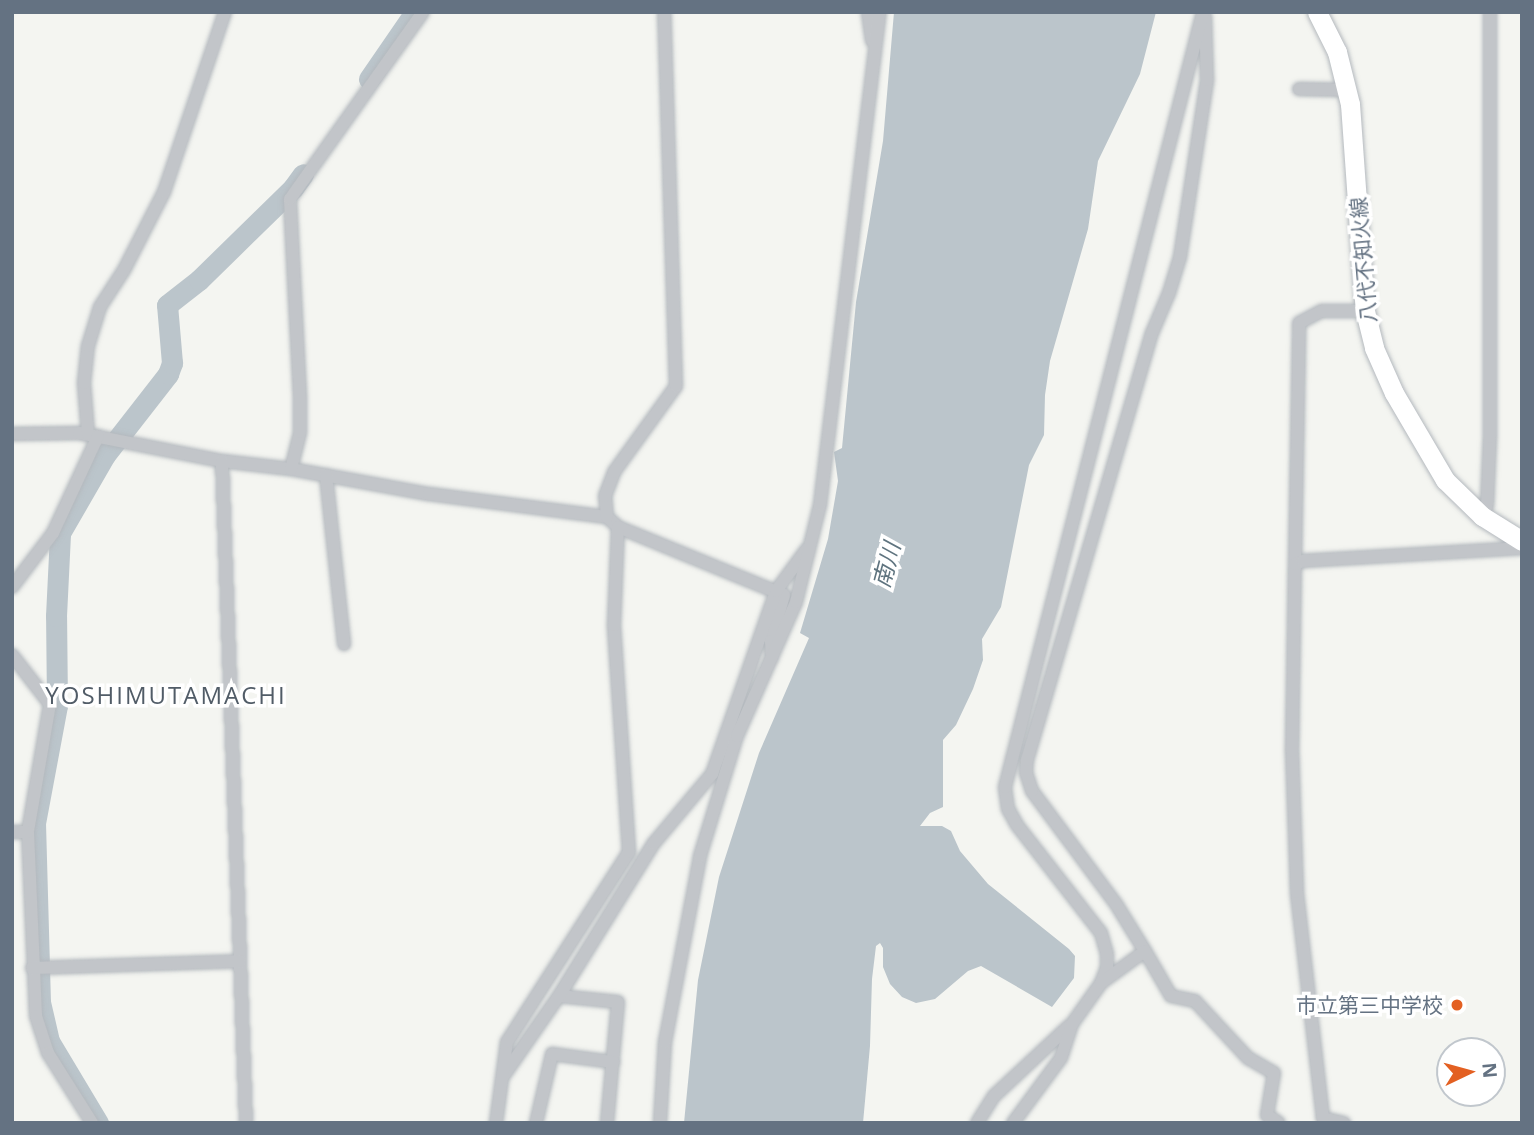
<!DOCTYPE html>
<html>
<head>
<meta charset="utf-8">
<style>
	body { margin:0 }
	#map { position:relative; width:1534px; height:1135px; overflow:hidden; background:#f4f5f1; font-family:"Open Sans","Noto Sans JP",sans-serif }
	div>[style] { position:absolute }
	.water>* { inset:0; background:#bbc5cb }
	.river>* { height:21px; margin:-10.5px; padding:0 10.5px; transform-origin:10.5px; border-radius:10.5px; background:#bbc5cb }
	.roads { filter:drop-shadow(0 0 2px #b4b9be) drop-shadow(0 0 2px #b4b9be) }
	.minor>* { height:12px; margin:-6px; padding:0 6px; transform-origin:6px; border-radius:6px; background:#c2c5c9 }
	.secondary>* { height:19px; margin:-9.5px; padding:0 9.5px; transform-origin:9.5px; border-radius:9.5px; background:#fff }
	.dots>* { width:19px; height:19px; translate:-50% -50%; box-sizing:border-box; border:4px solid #fff; border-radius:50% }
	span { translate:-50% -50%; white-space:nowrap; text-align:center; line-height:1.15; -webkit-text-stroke:7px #fff; paint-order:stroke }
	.street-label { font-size:21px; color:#647282 }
	.poi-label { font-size:21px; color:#647282 }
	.right { translate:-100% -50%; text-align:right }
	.water-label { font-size:23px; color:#5f747f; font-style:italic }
	.quarter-label { font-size:24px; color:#515c67; letter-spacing:2px }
	.frame { position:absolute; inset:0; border:14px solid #647282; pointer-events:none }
	.north { position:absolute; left:1436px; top:1037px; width:70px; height:70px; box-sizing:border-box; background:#fff; border:2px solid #c1c7cd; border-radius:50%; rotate:85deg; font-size:19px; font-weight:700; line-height:28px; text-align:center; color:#647282 }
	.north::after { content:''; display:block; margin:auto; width:24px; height:32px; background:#e36022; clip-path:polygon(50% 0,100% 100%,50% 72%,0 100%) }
</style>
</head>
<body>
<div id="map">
	<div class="water">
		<i style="clip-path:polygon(894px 12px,1156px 12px,1140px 74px,1098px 161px,1088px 229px,1050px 361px,1045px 395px,1044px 435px,1029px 465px,1001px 607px,982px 639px,983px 660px,973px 689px,956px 725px,943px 740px,943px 807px,930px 813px,920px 826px,942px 826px,951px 831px,960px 851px,988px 884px,1069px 949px,1075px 956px,1074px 978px,1052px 1007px,981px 966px,968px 971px,935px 999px,916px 1003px,902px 997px,890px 984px,883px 967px,883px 948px,880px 943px,876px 946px,872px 979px,870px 1046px,863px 1123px,684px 1123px,698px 980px,719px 877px,759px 753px,809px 638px,800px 633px,828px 539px,838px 481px,834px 452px,842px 448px,856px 302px,883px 141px)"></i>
	</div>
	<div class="river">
		<i style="left:369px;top:79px;width:81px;rotate:-55.5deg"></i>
		<i style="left:98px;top:1123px;width:96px;rotate:-120.9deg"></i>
		<i style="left:49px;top:1041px;width:40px;rotate:-103deg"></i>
		<i style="left:40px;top:1002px;width:179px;rotate:-91.6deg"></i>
		<i style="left:35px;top:823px;width:120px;rotate:-79.4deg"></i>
		<i style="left:57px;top:705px;width:89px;rotate:-90.6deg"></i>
		<i style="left:56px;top:616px;width:83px;rotate:-87.2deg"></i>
		<i style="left:60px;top:533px;width:90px;rotate:-60deg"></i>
		<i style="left:105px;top:455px;width:103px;rotate:-52.1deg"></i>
		<i style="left:168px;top:374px;width:12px;rotate:-70deg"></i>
		<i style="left:172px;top:363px;width:58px;rotate:-94.9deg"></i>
		<i style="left:167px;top:305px;width:41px;rotate:-38deg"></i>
		<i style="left:199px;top:280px;width:132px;rotate:-44.4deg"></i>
		<i style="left:293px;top:188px;width:17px;rotate:-54deg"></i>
	</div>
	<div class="roads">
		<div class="minor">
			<i style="left:868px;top:12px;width:29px;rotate:82deg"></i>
			<i style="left:1299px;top:89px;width:48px;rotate:1.2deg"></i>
			<i style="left:12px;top:434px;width:67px;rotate:-0.9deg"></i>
			<i style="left:79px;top:433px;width:146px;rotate:11.1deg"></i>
			<i style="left:222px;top:461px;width:69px;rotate:6.6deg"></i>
			<i style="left:291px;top:469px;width:140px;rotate:10.3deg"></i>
			<i style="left:429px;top:494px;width:179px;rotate:7.4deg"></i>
			<i style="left:607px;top:517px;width:15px;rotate:42deg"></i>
			<i style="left:618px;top:527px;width:179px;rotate:22.3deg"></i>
			<i style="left:784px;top:595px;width:48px;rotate:105.8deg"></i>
			<i style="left:771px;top:641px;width:17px;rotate:87deg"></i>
			<i style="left:88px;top:434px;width:51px;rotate:-94.5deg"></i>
			<i style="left:84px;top:383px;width:37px;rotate:-84deg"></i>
			<i style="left:88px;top:346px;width:41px;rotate:-72.9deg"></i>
			<i style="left:100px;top:307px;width:44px;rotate:-57deg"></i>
			<i style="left:124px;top:270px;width:88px;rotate:-62.9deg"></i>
			<i style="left:164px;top:192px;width:190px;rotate:-71.3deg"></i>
			<i style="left:222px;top:461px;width:662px;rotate:87.92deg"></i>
			<i style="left:291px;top:469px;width:38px;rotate:-76deg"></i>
			<i style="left:300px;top:432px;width:35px;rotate:-90deg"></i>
			<i style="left:300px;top:397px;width:198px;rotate:-92.9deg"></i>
			<i style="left:290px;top:199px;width:229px;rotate:-54.6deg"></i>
			<i style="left:326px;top:475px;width:170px;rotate:83.9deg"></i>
			<i style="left:1482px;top:516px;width:12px;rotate:-66deg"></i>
			<i style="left:1487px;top:505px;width:68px;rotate:-87.5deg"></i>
			<i style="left:1490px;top:437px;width:425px;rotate:-90deg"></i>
			<i style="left:607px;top:517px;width:21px;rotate:-95deg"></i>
			<i style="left:605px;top:496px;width:26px;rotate:-69deg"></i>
			<i style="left:614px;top:472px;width:106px;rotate:-54.2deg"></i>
			<i style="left:676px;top:386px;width:374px;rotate:-91.8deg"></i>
			<i style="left:1295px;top:564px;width:241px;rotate:-89deg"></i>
			<i style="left:1299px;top:323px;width:26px;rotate:-28deg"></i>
			<i style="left:1322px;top:311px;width:43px"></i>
			<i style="left:12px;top:587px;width:68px;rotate:-52.8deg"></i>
			<i style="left:53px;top:533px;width:107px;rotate:-65.1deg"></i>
			<i style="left:12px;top:655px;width:62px;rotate:52.2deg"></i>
			<i style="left:50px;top:704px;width:130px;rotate:99.8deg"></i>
			<i style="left:28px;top:832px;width:184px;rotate:87.5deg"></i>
			<i style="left:36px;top:1016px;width:39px;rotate:72deg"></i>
			<i style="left:48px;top:1053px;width:83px;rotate:57.8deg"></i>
			<i style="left:12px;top:832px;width:16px"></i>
			<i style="left:1145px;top:951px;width:55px;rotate:-121.7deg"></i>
			<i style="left:1116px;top:904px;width:141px;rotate:-126.6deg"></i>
			<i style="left:1032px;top:791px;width:19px;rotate:-108deg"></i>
			<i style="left:1026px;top:773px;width:13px;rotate:-86deg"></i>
			<i style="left:1027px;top:760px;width:445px;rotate:-73.7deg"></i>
			<i style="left:1152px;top:333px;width:43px;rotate:-67deg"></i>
			<i style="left:1169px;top:293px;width:38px;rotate:-73deg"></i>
			<i style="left:1180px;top:257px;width:179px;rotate:-81.3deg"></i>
			<i style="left:1207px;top:80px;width:64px;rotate:-91.8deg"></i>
			<i style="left:32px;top:968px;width:208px;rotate:-1.9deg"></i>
			<i style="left:1101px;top:983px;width:17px;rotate:-69deg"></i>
			<i style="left:1107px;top:967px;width:13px;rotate:-90deg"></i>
			<i style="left:1107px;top:954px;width:22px;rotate:-106deg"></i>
			<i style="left:1101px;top:933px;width:137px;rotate:-127.9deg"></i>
			<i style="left:1017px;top:825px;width:18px;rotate:-119deg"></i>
			<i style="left:1008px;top:809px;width:22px;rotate:-98deg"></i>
			<i style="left:1005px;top:787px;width:800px;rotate:-75.67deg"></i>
			<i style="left:559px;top:996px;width:59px;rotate:5.8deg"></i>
			<i style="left:618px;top:1002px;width:121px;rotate:95.2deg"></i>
			<i style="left:504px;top:1075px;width:96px;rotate:-55.2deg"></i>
			<i style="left:559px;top:996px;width:180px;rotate:-58.2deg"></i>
			<i style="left:654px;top:843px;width:90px;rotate:-50deg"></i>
			<i style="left:712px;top:774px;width:194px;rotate:-70.7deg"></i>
			<i style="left:776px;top:591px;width:52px;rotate:-53.6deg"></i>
			<i style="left:496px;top:1123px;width:82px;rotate:-82.3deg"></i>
			<i style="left:507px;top:1042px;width:226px;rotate:-57.3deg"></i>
			<i style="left:629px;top:852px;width:227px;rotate:-93.8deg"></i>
			<i style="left:614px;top:625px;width:98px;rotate:-87.7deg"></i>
			<i style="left:536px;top:1123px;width:71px;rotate:-76.9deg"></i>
			<i style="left:552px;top:1054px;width:62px;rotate:7.5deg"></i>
			<i style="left:660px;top:1123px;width:81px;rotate:-86.5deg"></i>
			<i style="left:665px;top:1042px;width:189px;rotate:-79.3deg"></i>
			<i style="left:700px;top:856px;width:126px;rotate:-72.9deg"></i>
			<i style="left:737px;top:736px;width:146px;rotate:-66.2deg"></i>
			<i style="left:796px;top:602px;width:100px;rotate:-76.1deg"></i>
			<i style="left:820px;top:505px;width:497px;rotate:-83.1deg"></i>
			<i style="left:977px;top:1123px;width:32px;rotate:-58deg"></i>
			<i style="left:994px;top:1096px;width:103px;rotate:-43deg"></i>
			<i style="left:1013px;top:1123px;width:81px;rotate:-53.6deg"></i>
			<i style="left:1061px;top:1058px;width:36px;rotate:-72deg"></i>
			<i style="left:1072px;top:1024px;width:50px;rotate:-54.7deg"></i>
			<i style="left:1101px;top:983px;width:54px;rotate:-36deg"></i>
			<i style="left:1145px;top:951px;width:52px;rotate:60deg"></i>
			<i style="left:1171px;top:996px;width:25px;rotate:12deg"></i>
			<i style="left:1195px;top:1001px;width:78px;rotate:47.1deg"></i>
			<i style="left:1248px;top:1058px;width:30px;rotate:30deg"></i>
			<i style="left:1274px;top:1073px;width:43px;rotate:99.5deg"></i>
			<i style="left:1267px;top:1115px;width:14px;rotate:34deg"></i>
			<i style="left:1344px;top:1123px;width:22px;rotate:-167deg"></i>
			<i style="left:1323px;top:1118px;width:227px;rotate:-96.6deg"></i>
			<i style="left:1297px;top:892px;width:141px;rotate:-92deg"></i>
			<i style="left:1292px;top:751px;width:187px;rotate:-89.1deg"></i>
			<i style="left:1295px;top:564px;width:9px;rotate:-21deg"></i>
			<i style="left:1303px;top:561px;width:219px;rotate:-3.4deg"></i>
		</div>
		<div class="secondary">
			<i style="left:1317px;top:12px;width:45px;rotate:63.4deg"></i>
			<i style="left:1337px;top:52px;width:54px;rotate:76deg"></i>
			<i style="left:1350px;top:104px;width:208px;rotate:85.9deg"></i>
			<i style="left:1365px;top:311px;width:38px;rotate:76deg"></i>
			<i style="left:1374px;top:348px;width:49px;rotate:66deg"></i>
			<i style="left:1394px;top:393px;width:101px;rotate:59.6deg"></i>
			<i style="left:1445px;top:480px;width:52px;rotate:44.2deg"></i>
			<i style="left:1482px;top:516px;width:47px;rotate:32deg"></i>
		</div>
	</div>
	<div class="dots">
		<i style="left:1457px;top:1005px;background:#e36022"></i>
	</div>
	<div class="street-label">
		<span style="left:1363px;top:260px;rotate:-95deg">八代不知火線</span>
	</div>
	<div class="poi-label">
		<span class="right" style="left:1443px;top:1005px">市立第三中学校</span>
	</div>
	<div class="water-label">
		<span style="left:886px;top:565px;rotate:-75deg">南川</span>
	</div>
	<div class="quarter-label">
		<span style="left:166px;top:695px">YOSHIMUTAMACHI</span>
	</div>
	<div class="frame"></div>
	<div class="north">N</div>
</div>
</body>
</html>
